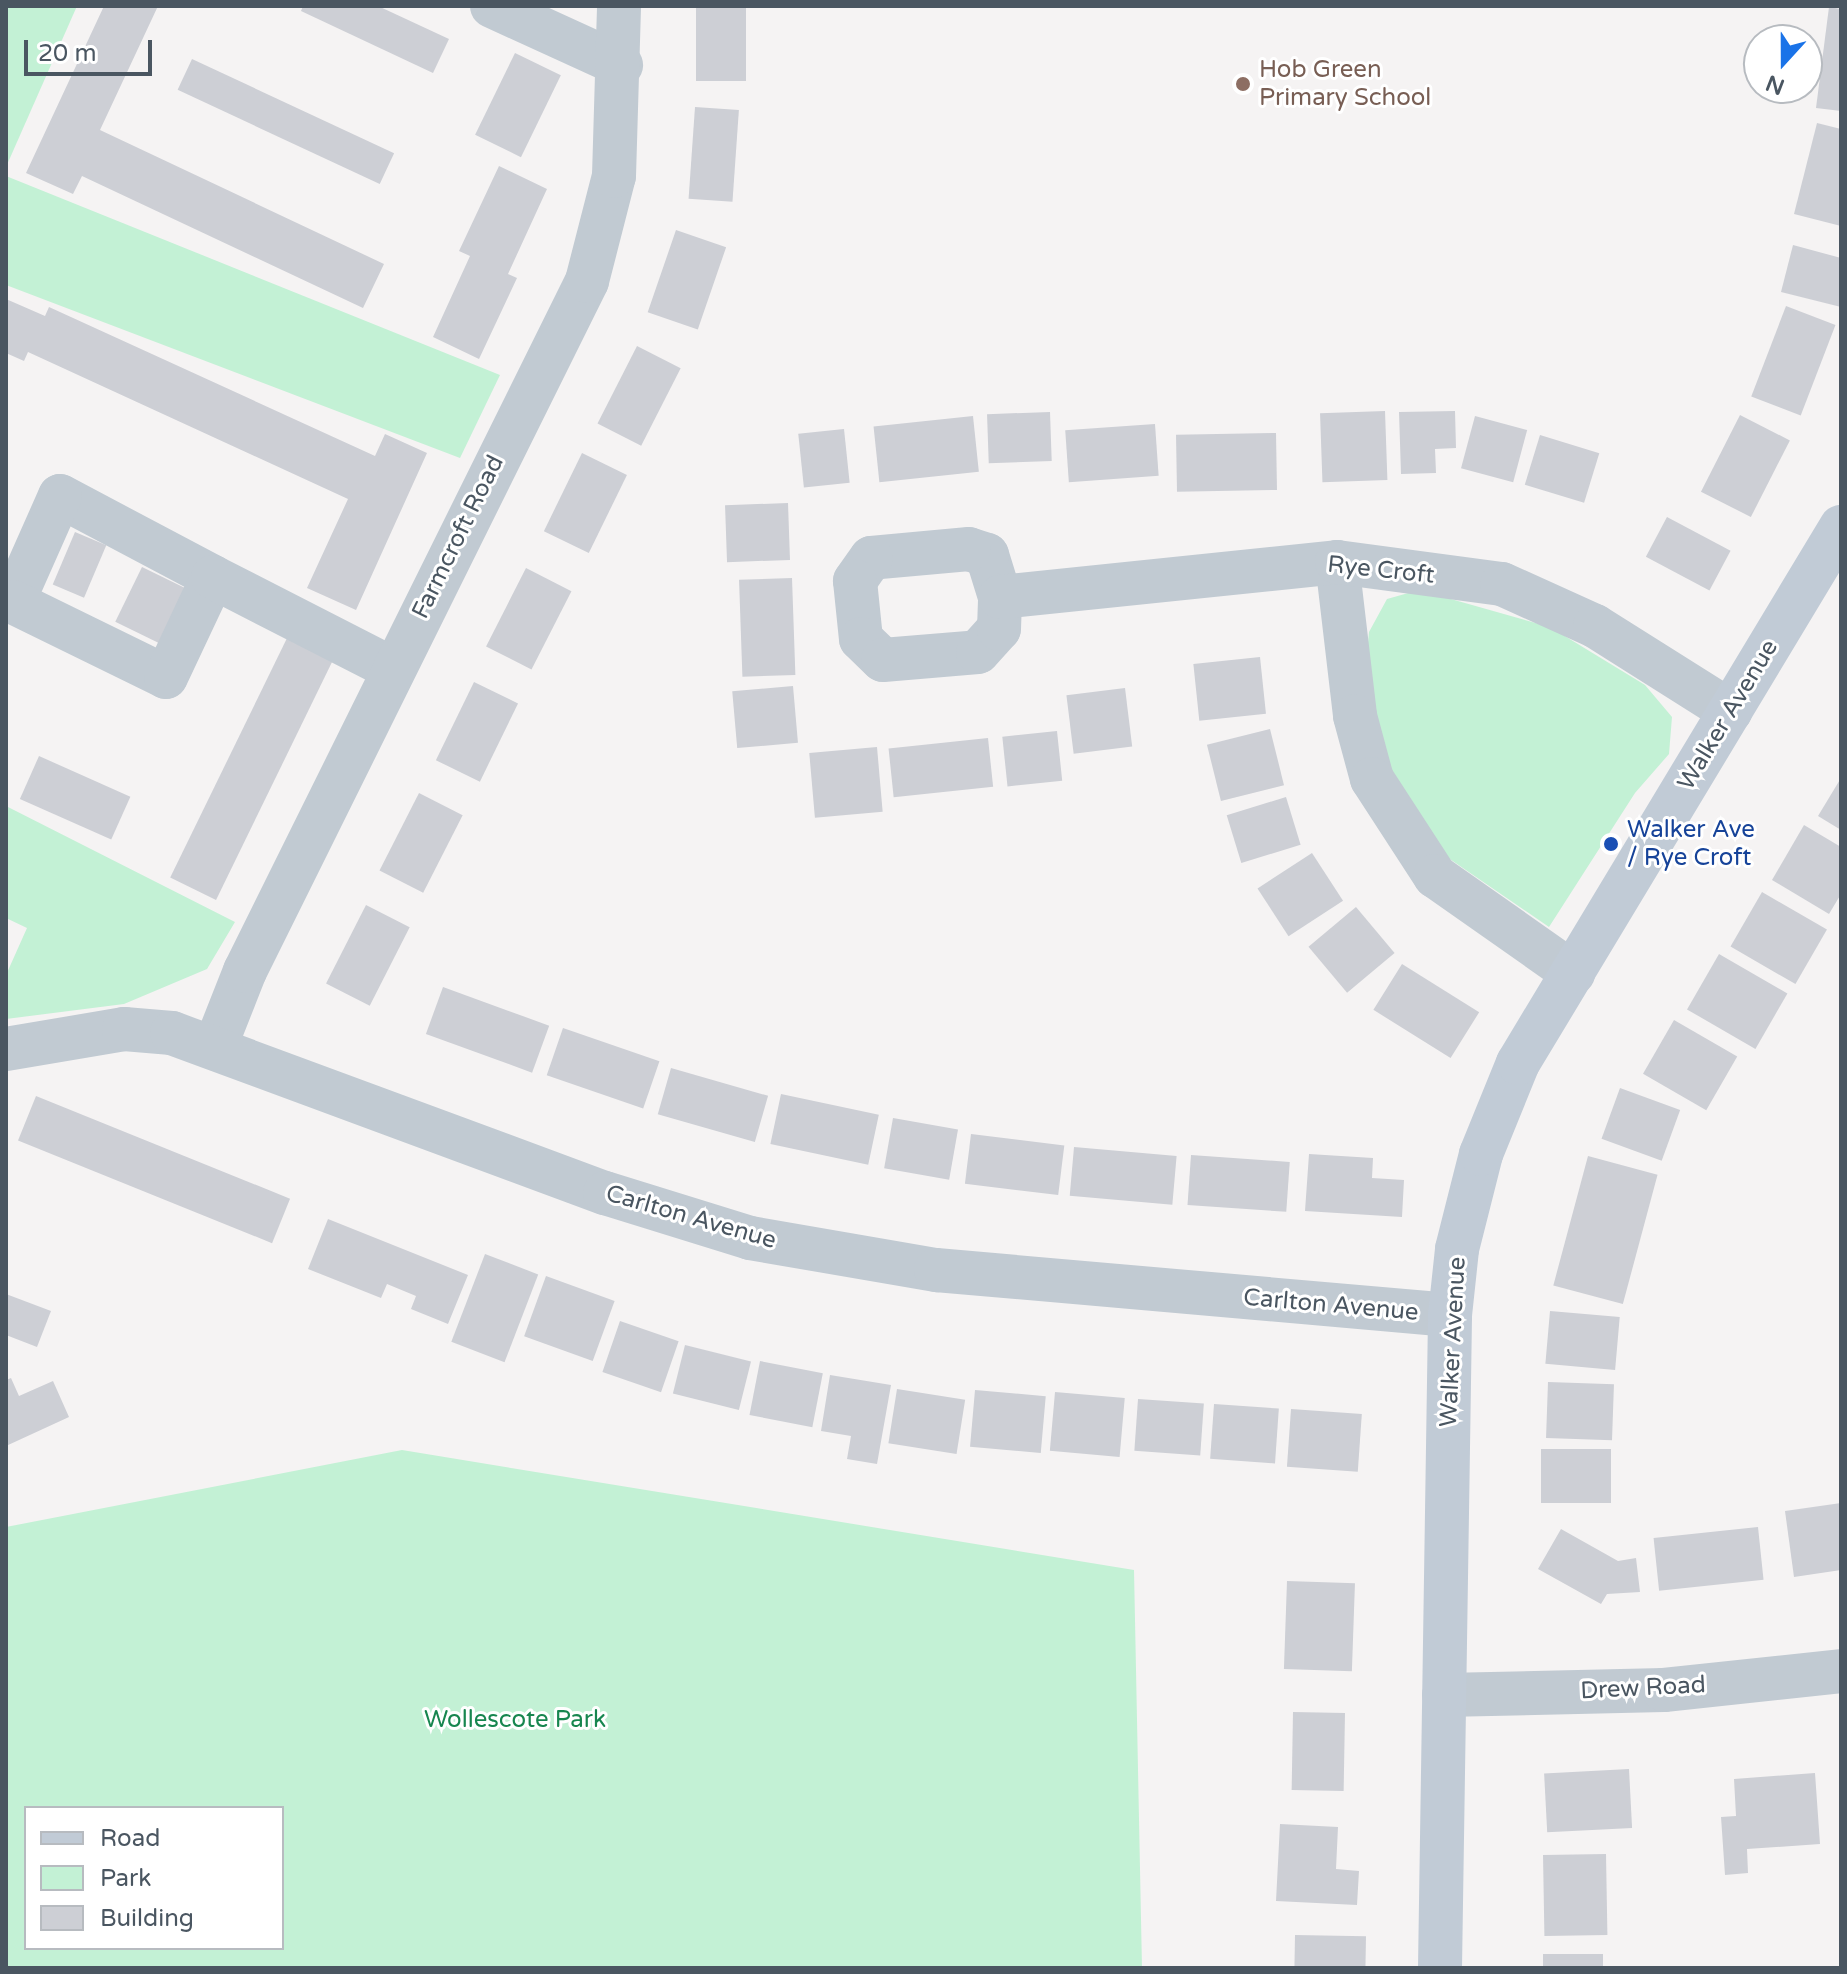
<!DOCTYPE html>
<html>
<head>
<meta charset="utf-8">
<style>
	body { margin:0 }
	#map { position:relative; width:1847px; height:1974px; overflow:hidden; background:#f5f3f3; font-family:"Varela Round",sans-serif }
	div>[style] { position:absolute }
	.green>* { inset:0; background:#c3f1d5 }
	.building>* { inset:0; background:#cdcfd5; transform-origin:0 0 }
	.street>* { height:44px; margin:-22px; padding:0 22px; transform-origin:22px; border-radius:22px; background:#c1cad2 }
	.secondary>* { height:44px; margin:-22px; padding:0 22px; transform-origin:22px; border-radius:22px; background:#c1cbd6 }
	.dots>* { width:22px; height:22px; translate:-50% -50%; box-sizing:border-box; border:4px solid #fff; border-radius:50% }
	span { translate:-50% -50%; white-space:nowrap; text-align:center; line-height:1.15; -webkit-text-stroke:6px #fff; paint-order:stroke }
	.education-label { font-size:24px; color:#785e54 }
	.left { translate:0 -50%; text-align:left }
	.street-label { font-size:24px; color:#4a5661 }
	.transit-label { font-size:24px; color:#164399 }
	.park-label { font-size:24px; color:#17864f }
	.frame { position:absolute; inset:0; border:8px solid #4a5661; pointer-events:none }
	.legend { position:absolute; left:24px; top:1806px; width:260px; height:144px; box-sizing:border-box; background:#fff; border:2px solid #b7bbc0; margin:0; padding:10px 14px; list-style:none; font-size:24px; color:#4a5661 }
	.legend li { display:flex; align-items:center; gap:16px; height:40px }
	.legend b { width:40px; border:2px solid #b7bbc0 }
	.north { position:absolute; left:1743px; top:24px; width:80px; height:80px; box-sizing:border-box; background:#fff; border:2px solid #b7bbc0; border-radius:50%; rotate:201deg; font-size:22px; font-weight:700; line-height:32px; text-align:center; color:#4a5661 }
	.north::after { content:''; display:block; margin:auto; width:28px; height:36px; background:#1a73e8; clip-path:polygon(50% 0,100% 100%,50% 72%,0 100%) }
	.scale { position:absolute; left:24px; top:40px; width:128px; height:36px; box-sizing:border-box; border:4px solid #4a5661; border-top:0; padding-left:10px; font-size:24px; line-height:28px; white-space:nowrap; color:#4a5661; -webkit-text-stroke:6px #fff; paint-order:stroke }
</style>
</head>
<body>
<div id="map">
	<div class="green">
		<i style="clip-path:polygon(6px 6px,77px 6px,6px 167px)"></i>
		<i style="clip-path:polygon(6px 176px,500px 375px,460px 458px,6px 285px)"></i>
		<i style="clip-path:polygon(1419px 590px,1550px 627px,1645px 685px,1672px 717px,1669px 754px,1635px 793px,1549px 927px,1441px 853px,1386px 771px,1364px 686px,1369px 632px,1387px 599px)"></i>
		<i style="clip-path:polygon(6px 806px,235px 922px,207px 969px,124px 1004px,6px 1019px,6px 975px,27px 928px,6px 918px)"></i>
		<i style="clip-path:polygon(evenodd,402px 1450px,1134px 1570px,1142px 1968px,6px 1968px,6px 1527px,402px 1450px,282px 1808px,282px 1948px,26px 1948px,26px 1808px,282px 1808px)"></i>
	</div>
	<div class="building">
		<i style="clip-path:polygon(104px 6px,158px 6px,100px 130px,384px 264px,363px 308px,82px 176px,73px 194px,26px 173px)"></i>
		<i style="clip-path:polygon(303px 6px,378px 6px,449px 39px,433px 73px,301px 11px)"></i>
		<i style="left:696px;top:6px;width:50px;height:75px"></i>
		<i style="clip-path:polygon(1829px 7px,1841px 9px,1841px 111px,1816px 108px)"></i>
		<i style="left:515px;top:53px;width:51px;height:91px;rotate:26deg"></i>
		<i style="left:192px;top:59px;width:223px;height:34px;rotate:25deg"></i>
		<i style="left:695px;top:107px;width:44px;height:92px;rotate:4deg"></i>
		<i style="clip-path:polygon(1817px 123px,1841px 129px,1841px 226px,1794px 214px)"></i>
		<i style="clip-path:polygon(499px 166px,547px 189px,508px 274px,517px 278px,479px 359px,433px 337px,470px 256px,459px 251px)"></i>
		<i style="left:676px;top:230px;width:53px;height:87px;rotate:19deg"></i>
		<i style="clip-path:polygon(1793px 245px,1841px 258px,1841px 307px,1781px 292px)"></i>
		<i style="clip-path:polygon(6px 299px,45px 316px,49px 307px,375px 456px,385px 434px,427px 453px,356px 610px,307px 588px,348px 499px,28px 352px,24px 361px,6px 353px)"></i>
		<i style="left:1786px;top:306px;width:53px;height:97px;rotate:21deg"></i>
		<i style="left:637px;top:346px;width:49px;height:87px;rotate:27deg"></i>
		<i style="left:1385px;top:411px;width:69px;height:65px;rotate:88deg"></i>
		<i style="clip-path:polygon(1455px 411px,1456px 448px,1435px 449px,1436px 473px,1401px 474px,1399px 412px)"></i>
		<i style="left:1050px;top:412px;width:49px;height:63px;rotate:88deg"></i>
		<i style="left:1740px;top:415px;width:56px;height:86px;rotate:27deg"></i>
		<i style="left:973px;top:416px;width:56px;height:100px;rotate:84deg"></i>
		<i style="left:1475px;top:416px;width:54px;height:54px;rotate:15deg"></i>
		<i style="left:1155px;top:424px;width:52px;height:90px;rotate:86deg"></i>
		<i style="left:844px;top:429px;width:54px;height:46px;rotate:84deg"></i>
		<i style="left:1276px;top:433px;width:57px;height:100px;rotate:89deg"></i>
		<i style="left:1540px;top:435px;width:62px;height:52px;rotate:17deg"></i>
		<i style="left:582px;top:453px;width:50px;height:87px;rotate:26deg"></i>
		<i style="left:788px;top:503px;width:57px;height:63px;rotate:88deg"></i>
		<i style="left:1667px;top:517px;width:72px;height:45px;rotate:28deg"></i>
		<i style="left:75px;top:532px;width:34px;height:57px;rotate:23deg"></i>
		<i style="left:142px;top:567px;width:49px;height:61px;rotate:26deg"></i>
		<i style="left:526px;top:568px;width:51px;height:88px;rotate:27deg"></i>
		<i style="left:792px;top:578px;width:97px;height:53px;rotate:88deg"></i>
		<i style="left:289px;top:634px;width:51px;height:271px;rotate:26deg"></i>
		<i style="left:1260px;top:657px;width:57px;height:67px;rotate:84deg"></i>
		<i style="left:474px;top:682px;width:49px;height:87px;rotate:26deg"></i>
		<i style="left:793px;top:686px;width:57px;height:61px;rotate:85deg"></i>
		<i style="left:1125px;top:688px;width:59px;height:59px;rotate:83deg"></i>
		<i style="left:1270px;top:729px;width:58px;height:65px;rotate:76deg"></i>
		<i style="left:1057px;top:731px;width:50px;height:55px;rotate:84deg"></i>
		<i style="left:988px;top:738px;width:49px;height:100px;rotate:84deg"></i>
		<i style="left:877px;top:747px;width:65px;height:68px;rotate:85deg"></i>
		<i style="left:39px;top:756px;width:100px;height:47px;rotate:24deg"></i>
		<i style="clip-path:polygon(1841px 778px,1841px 830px,1818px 816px)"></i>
		<i style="left:419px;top:793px;width:49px;height:87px;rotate:27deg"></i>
		<i style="left:1286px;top:797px;width:50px;height:62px;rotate:73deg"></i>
		<i style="clip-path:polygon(1804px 825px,1841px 847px,1841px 894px,1829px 914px,1772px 880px)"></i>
		<i style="left:1312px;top:853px;width:57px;height:65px;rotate:57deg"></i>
		<i style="left:1762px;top:892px;width:75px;height:63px;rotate:30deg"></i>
		<i style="left:366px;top:905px;width:49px;height:88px;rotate:27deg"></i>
		<i style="left:1356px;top:907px;width:60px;height:62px;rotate:50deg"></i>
		<i style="left:1719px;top:954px;width:79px;height:64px;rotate:30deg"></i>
		<i style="left:1402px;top:964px;width:91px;height:54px;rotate:32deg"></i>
		<i style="left:443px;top:987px;width:113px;height:50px;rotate:20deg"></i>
		<i style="left:1674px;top:1020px;width:73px;height:62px;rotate:30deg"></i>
		<i style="left:563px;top:1028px;width:102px;height:50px;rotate:19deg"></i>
		<i style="left:671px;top:1068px;width:101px;height:48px;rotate:16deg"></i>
		<i style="left:1620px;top:1088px;width:64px;height:54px;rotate:20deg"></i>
		<i style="left:781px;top:1094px;width:100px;height:51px;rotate:12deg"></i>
		<i style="left:36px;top:1096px;width:274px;height:48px;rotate:22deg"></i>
		<i style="left:893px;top:1118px;width:66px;height:51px;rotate:10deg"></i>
		<i style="left:971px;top:1134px;width:94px;height:50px;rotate:7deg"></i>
		<i style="left:1074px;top:1147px;width:103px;height:49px;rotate:5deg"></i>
		<i style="clip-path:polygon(1309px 1154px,1373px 1158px,1372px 1178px,1404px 1180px,1402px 1217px,1305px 1211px)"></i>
		<i style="left:1191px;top:1155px;width:99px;height:50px;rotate:4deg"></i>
		<i style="left:1588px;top:1156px;width:72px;height:134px;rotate:15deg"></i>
		<i style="clip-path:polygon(328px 1219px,468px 1275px,448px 1324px,411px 1309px,416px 1296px,387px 1284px,381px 1298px,308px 1269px)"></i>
		<i style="left:485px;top:1254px;width:57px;height:94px;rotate:21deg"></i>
		<i style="left:546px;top:1276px;width:73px;height:64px;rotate:20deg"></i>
		<i style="clip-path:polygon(6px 1294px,51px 1311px,37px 1347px,6px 1335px)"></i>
		<i style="left:1550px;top:1311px;width:70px;height:53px;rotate:5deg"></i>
		<i style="left:620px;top:1321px;width:62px;height:54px;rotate:19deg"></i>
		<i style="left:685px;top:1345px;width:68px;height:50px;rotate:14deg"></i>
		<i style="left:760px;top:1361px;width:64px;height:55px;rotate:11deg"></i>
		<i style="clip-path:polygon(830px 1375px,891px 1385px,877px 1464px,847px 1459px,851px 1436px,821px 1431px)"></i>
		<i style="clip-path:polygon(11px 1378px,19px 1396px,53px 1381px,69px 1417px,6px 1446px,6px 1380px)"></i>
		<i style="left:1548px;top:1382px;width:66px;height:56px;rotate:2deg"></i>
		<i style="left:897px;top:1389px;width:69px;height:55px;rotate:9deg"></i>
		<i style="left:975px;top:1390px;width:71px;height:57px;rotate:5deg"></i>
		<i style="left:1055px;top:1392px;width:70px;height:59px;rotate:5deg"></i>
		<i style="left:1138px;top:1399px;width:66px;height:52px;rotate:4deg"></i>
		<i style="left:1214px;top:1404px;width:65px;height:55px;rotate:4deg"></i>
		<i style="left:1291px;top:1409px;width:71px;height:58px;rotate:4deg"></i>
		<i style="left:1611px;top:1449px;width:54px;height:70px;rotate:90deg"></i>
		<i style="clip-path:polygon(1841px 1503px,1841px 1570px,1794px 1577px,1785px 1511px)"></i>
		<i style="left:1758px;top:1527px;width:53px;height:105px;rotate:84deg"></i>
		<i style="clip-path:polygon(1561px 1529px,1618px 1561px,1636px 1558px,1640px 1592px,1607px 1594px,1601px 1604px,1538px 1569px)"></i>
		<i style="left:1287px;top:1581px;width:68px;height:88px;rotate:2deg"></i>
		<i style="left:1293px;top:1712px;width:52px;height:78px;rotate:1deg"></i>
		<i style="left:1629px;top:1769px;width:59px;height:85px;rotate:87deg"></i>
		<i style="clip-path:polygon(1815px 1773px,1820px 1844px,1747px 1849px,1748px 1873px,1725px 1875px,1721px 1817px,1736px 1816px,1734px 1779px)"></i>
		<i style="clip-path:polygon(1280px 1824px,1338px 1827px,1336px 1869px,1359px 1871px,1357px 1905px,1276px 1901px)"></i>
		<i style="left:1606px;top:1854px;width:81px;height:63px;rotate:89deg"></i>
		<i style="left:1295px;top:1935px;width:71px;height:33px;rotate:1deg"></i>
		<i style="left:1603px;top:1954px;width:14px;height:60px;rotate:90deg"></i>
	</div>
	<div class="street">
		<i style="left:492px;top:6px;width:142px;rotate:24.6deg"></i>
		<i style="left:1337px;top:562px;width:155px;rotate:83.3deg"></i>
		<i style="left:1355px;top:716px;width:65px;rotate:74.9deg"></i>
		<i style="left:1372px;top:779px;width:116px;rotate:57deg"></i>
		<i style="left:1435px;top:876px;width:169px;rotate:35.1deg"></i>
		<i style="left:213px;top:577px;width:173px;rotate:-152.1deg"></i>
		<i style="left:60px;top:496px;width:116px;rotate:113.9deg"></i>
		<i style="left:13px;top:602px;width:170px;rotate:26.1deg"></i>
		<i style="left:166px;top:677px;width:110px;rotate:-64.8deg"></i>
		<i style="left:213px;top:577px;width:202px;rotate:27.1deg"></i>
		<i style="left:1000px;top:597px;width:44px;rotate:-107.2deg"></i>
		<i style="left:987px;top:555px;width:19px;rotate:-162deg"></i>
		<i style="left:969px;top:549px;width:98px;rotate:174.8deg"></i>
		<i style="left:871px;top:558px;width:28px;rotate:125deg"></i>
		<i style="left:855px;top:581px;width:58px;rotate:84.1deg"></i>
		<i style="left:861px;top:639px;width:30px;rotate:44deg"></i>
		<i style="left:883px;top:660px;width:95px;rotate:-4.8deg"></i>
		<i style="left:978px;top:652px;width:31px;rotate:-48deg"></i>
		<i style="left:999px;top:629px;width:32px;rotate:-88deg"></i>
		<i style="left:1000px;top:597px;width:339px;rotate:-5.9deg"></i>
		<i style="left:1337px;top:562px;width:166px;rotate:7.6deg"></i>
		<i style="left:1502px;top:584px;width:102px;rotate:24.3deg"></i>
		<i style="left:1595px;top:626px;width:160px;rotate:32.2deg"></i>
		<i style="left:215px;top:1047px;width:82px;rotate:-68.5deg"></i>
		<i style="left:245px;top:971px;width:770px;rotate:-63.63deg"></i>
		<i style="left:587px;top:281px;width:108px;rotate:-75.6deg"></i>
		<i style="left:614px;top:176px;width:170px;rotate:-88.3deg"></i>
		<i style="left:6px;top:1049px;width:120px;rotate:-9.6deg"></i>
		<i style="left:124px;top:1029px;width:48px;rotate:4.8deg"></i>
		<i style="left:172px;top:1033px;width:462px;rotate:20.3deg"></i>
		<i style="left:605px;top:1193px;width:152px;rotate:17.2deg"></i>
		<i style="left:750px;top:1238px;width:189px;rotate:9.8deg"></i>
		<i style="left:936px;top:1270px;width:516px;rotate:5deg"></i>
		<i style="left:1444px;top:1695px;width:220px;rotate:-1.3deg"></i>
		<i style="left:1664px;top:1690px;width:178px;rotate:-6.1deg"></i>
	</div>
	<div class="secondary">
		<i style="left:1440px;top:1968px;width:653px;rotate:-89.12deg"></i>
		<i style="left:1450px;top:1315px;width:66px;rotate:-83.9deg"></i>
		<i style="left:1457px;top:1249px;width:98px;rotate:-75.8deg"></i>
		<i style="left:1481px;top:1154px;width:98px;rotate:-67.9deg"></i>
		<i style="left:1518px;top:1063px;width:626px;rotate:-58.93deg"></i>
	</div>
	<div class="dots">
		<i style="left:1243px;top:84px;background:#8d6e63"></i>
		<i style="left:1611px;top:844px;background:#1a4fb4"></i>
	</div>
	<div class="education-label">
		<span class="left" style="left:1259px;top:84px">Hob Green<br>Primary School</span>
	</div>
	<div class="street-label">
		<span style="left:458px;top:537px;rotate:-64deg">Farmcroft Road</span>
		<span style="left:1381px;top:570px;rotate:6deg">Rye Croft</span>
		<span style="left:1728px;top:715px;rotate:-59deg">Walker Avenue</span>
		<span style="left:691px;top:1217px;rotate:16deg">Carlton Avenue</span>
		<span style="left:1331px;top:1305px;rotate:5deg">Carlton Avenue</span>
		<span style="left:1453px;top:1342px;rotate:-87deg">Walker Avenue</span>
		<span style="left:1643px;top:1688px;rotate:-3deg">Drew Road</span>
	</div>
	<div class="transit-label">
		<span class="left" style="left:1627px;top:844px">Walker Ave<br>/ Rye Croft</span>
	</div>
	<div class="park-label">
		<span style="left:515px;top:1720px">Wollescote Park</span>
	</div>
	<div class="frame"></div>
	<ul class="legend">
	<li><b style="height:10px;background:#c1cbd6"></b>Road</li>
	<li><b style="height:22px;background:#c3f1d5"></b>Park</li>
	<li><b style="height:22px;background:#cdcfd5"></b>Building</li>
	</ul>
	<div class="north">N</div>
	<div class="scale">20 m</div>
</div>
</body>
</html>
